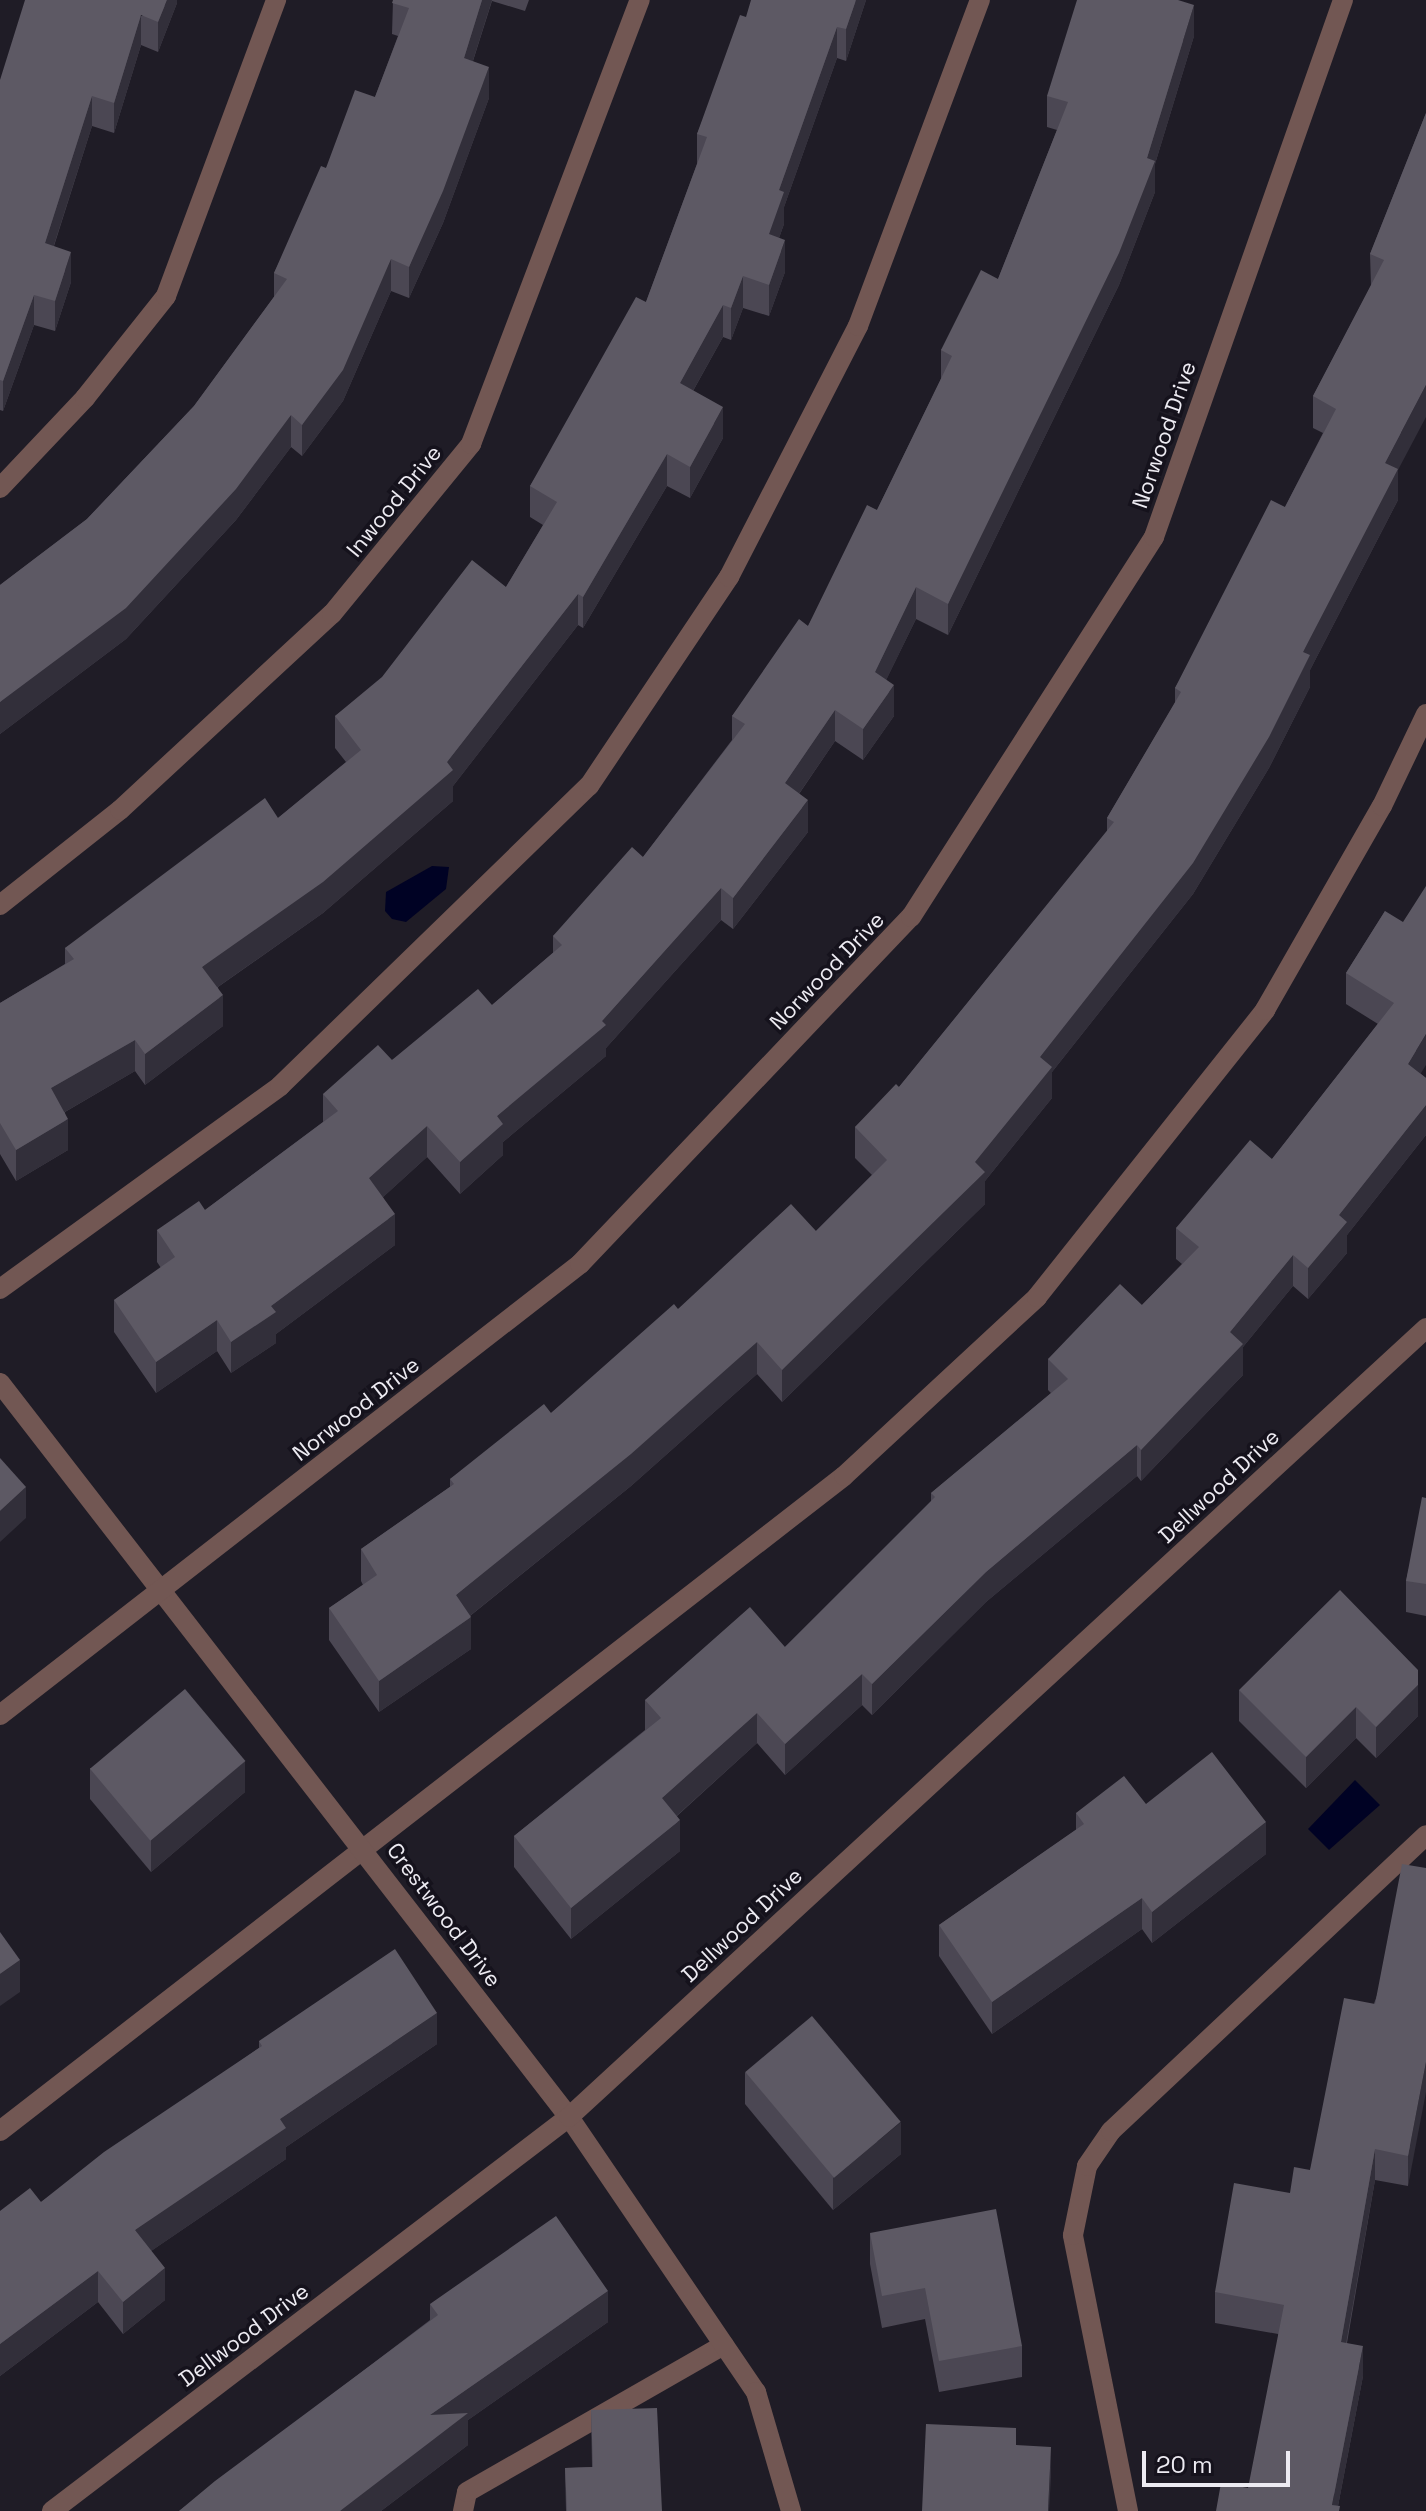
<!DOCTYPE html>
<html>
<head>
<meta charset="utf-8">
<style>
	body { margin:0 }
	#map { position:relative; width:1426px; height:2511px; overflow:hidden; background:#1f1c26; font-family:"Space Grotesk",sans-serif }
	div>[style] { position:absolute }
	.water>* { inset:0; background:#000224 }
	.lane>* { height:20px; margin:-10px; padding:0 10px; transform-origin:10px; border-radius:10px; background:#725753 }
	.street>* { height:20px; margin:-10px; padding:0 10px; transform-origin:10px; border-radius:10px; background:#725753 }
	.wall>* { inset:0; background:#4b4753 }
	.shaded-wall>* { inset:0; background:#322f3a }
	.building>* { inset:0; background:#5d5964; transform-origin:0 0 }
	span { translate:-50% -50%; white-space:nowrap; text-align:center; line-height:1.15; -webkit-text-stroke:7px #15121c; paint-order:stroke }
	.street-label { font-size:22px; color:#edebf2 }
	.scale { position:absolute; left:1142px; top:2451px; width:148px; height:36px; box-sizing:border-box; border:4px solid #edebf2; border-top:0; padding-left:10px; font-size:24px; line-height:28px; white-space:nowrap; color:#edebf2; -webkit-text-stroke:6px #15121c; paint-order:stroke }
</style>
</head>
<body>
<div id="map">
	<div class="water">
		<i style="clip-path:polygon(432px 866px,449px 867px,446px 889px,406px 922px,392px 919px,385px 911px,386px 892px)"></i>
		<i style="clip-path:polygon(1355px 1780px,1380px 1805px,1329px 1850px,1308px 1829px)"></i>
	</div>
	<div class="lane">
		<i style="left:0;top:488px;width:124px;rotate:-46.6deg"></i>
		<i style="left:85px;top:398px;width:130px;rotate:-51.5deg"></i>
		<i style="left:166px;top:296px;width:316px;rotate:-69.6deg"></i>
		<i style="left:0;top:1289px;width:346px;rotate:-35.9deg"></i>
		<i style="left:280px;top:1086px;width:431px;rotate:-44.2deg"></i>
		<i style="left:589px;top:786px;width:252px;rotate:-56.2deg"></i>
		<i style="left:729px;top:577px;width:282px;rotate:-62.8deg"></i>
		<i style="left:858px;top:326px;width:348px;rotate:-69.5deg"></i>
		<i style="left:0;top:2131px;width:1068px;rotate:-37.81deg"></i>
		<i style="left:844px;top:1476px;width:263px;rotate:-42.8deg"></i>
		<i style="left:1037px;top:1297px;width:367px;rotate:-51.5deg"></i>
		<i style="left:1265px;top:1010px;width:235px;rotate:-60.2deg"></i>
		<i style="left:1382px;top:806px;width:102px;rotate:-64.4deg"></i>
		<i style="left:463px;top:2511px;width:19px;rotate:-78deg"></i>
		<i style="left:467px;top:2492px;width:296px;rotate:-29.8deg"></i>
		<i style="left:1128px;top:2511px;width:281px;rotate:-101.3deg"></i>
		<i style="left:1073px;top:2235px;width:70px;rotate:-78.5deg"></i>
		<i style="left:1087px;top:2166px;width:42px;rotate:-55.6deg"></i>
		<i style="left:1111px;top:2131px;width:432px;rotate:-43.2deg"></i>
	</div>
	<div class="street">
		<i style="left:0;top:905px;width:153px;rotate:-38.4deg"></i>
		<i style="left:120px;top:810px;width:289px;rotate:-42.8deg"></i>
		<i style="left:332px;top:614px;width:220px;rotate:-50.7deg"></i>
		<i style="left:471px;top:444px;width:475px;rotate:-69.2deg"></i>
		<i style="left:0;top:1383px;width:929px;rotate:52.22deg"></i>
		<i style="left:569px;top:2117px;width:333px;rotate:55.8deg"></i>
		<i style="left:756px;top:2392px;width:124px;rotate:73.6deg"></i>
		<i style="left:0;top:1715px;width:735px;rotate:-37.87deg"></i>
		<i style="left:580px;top:1264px;width:480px;rotate:-46.4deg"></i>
		<i style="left:911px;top:917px;width:451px;rotate:-57.4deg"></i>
		<i style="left:1154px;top:537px;width:569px;rotate:-70.61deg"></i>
		<i style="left:52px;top:2511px;width:650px;rotate:-37.31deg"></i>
		<i style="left:569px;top:2117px;width:1165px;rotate:-42.63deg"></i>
	</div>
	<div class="wall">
		<i style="clip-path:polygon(177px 0,177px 3px,158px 52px,141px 45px,114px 133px,92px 126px,54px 246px,71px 282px,55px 331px,34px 325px,3px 411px,0 410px,0 80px)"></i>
		<i style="clip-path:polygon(393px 0,529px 0,525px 11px,492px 1px,473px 61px,489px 98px,443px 223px,409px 298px,391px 291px,343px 401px,302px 456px,291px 447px,236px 520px,126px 639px,0 734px,0 585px,87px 519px,194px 406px,274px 297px,274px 273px,326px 168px,375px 97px,398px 36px,392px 34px)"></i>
		<i style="clip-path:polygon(866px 0,846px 61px,837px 58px,784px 207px,784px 224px,779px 238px,785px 272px,769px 316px,743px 308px,731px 340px,723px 337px,693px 391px,723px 438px,690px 498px,667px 486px,583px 628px,578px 625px,453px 786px,453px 801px,323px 913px,218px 987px,223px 1026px,145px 1085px,135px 1071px,65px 1112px,68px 1150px,16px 1181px,0 1154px,0 1003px,65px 964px,65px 948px,278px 818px,346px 762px,335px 748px,335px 716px,506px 587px,543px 525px,530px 517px,530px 486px,646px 302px,697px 164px,697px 134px,746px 17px)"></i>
		<i style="clip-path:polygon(1194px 36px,1155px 164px,1155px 192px,1119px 285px,948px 635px,916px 619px,886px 680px,894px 716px,863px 760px,835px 741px,799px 794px,808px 832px,733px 929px,721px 920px,606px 1048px,606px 1056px,503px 1142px,503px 1155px,460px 1194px,427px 1157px,383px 1197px,395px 1245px,276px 1334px,276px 1343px,231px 1373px,217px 1351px,156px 1393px,114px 1332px,114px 1300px,161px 1268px,157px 1262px,157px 1230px,205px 1210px,323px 1122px,323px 1094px,392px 1060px,492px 1005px,553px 953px,553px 936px,643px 857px,732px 740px,732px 716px,808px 626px,877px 510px,941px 379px,941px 350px,998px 279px,1057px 130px,1047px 127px,1047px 96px)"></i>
		<i style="clip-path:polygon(1426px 113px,1398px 470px,1398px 500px,1310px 670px,1310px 687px,1269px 768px,1193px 894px,1052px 1072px,1052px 1098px,985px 1181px,985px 1204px,782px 1402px,757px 1374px,631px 1486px,470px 1616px,471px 1649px,379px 1712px,329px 1640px,329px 1608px,363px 1585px,361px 1581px,361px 1549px,450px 1487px,450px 1479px,551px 1413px,678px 1309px,816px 1231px,872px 1175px,855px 1158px,855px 1127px,899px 1087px,1107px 832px,1107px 818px,1175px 703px,1175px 688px,1285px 507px,1323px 433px,1313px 428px,1313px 396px,1371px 286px,1370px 254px)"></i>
		<i style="clip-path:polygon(1385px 911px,1421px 1074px,1426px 1078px,1426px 1135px,1347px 1235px,1347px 1253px,1308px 1299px,1293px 1286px,1243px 1347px,1243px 1375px,1141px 1481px,1137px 1476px,986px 1602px,872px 1715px,862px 1705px,785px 1775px,757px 1743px,677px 1816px,680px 1851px,571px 1939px,514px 1867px,514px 1836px,645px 1730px,645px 1700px,785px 1647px,931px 1502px,931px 1493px,1051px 1393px,1048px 1390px,1048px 1359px,1142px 1305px,1182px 1264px,1176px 1259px,1176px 1228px,1272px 1159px,1378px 1024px,1346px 1004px,1346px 973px)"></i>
		<i style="clip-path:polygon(1426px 1498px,1426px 1616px,1406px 1612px,1406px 1581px)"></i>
		<i style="clip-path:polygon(1239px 1690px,1418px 1716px,1376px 1758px,1356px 1738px,1306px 1788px,1239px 1721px)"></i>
		<i style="clip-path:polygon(90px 1768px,245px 1792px,151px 1872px,90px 1799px)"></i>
		<i style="clip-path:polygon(1146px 1804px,1266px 1854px,1152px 1943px,1142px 1929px,992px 2034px,939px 1956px,939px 1925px,1076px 1830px,1076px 1813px)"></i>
		<i style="clip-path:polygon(1426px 1868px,1408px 2186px,1375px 2180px,1347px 2343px,1363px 2376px,1338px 2506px,1340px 2511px,1278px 2334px,1215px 2323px,1215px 2292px,1290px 2193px,1310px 2170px)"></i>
		<i style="clip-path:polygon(259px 2041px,437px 2044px,286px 2147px,286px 2159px,151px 2251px,165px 2300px,123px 2334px,98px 2302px,0 2376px,0 2211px,41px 2202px,259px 2048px)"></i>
		<i style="clip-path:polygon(745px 2072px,901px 2154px,833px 2210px,745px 2104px)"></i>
		<i style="clip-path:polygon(870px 2233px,1022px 2346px,1022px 2377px,939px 2392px,925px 2319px,882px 2328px,870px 2264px)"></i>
		<i style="clip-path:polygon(430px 2304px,608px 2322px,468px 2420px,468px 2445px,381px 2511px,179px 2511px,430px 2320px)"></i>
		<i style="clip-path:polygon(591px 2410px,662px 2511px,566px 2511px,565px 2468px,592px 2467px)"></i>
	</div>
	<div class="shaded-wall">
		<i style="clip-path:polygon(167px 0,177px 0,177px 3px,158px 52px,158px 22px)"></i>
		<i style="clip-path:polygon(482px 0,492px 0,464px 89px,464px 58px)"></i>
		<i style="clip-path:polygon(856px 0,866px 0,846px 61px,846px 29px)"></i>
		<i style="clip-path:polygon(1194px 5px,1194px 36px,1155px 164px,1155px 192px,1119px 285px,948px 635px,948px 604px,1147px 158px)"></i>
		<i style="clip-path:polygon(141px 15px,141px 45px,114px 133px,114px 103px)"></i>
		<i style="clip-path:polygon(837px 27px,837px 58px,784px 207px,784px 224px,769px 266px,769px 234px,779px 190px)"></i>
		<i style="clip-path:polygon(489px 67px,489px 98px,443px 223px,409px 298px,409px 267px)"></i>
		<i style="clip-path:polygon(92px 96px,92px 126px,45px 273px,45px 243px)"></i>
		<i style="clip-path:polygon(785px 240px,785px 272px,769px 316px,769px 285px)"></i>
		<i style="clip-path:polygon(71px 252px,71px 282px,55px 331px,55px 301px)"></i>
		<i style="clip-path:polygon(391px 259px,391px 291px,343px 401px,302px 456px,302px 425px)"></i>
		<i style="clip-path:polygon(743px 276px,743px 308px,731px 340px,731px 308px)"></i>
		<i style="clip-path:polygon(34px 295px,34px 325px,3px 411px,3px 381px)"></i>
		<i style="clip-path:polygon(723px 305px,723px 337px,680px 414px,680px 383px)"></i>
		<i style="clip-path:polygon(1426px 385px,1426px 417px,1398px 470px,1398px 500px,1310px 670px,1310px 687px,1269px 768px,1193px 894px,1052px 1072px,1052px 1098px,985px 1181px,985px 1204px,782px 1402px,782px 1370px,1040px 1057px,1303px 652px,1385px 463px)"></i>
		<i style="clip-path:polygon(723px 407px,723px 438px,690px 498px,690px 467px)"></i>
		<i style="clip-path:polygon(291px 415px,291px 447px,236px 520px,126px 639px,0 734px,0 702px)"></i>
		<i style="clip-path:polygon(667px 454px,667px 486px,583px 628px,583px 597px)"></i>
		<i style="clip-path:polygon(916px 587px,916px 619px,875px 703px,875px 672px)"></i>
		<i style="clip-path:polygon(578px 594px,578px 625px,453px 786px,453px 801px,323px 913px,202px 998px,202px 967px,447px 762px)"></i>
		<i style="clip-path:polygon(894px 685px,894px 716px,863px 760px,863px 729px)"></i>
		<i style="clip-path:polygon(835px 710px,835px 741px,785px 814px,785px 783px)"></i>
		<i style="clip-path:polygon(808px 800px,808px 832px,733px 929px,733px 898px)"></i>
		<i style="clip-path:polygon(721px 888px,721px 920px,606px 1048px,606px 1056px,503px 1142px,503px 1155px,460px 1194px,460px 1162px,497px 1116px,602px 1021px)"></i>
		<i style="clip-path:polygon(223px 995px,223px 1026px,145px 1085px,145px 1054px)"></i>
		<i style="clip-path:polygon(1426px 1034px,1426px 1065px,1408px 1094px,1408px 1064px)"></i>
		<i style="clip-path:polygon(135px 1040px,135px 1071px,51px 1120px,51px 1088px)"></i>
		<i style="clip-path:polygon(1426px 1105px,1426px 1135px,1347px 1235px,1347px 1253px,1308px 1299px,1308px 1268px,1339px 1215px)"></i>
		<i style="clip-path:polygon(68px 1119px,68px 1150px,16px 1181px,16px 1150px)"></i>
		<i style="clip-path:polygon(427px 1126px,427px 1157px,369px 1210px,369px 1178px)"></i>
		<i style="clip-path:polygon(395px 1214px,395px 1245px,276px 1334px,276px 1343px,231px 1373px,231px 1342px,271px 1306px)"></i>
		<i style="clip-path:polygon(1293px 1255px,1293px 1286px,1243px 1347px,1243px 1375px,1141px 1481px,1141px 1450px,1230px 1332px)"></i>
		<i style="clip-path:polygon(217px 1320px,217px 1351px,156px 1393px,156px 1362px)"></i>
		<i style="clip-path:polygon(757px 1342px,757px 1374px,631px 1486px,456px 1627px,456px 1595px)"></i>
		<i style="clip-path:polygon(1137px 1445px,1137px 1476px,986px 1602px,872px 1715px,872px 1684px,986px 1572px)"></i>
		<i style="clip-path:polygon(26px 1487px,26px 1518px,0 1542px,0 1511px)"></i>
		<i style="clip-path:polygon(471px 1617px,471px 1649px,379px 1712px,379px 1681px)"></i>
		<i style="clip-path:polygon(862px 1674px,862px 1705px,785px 1775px,785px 1744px)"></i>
		<i style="clip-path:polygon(1418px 1685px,1418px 1716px,1376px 1758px,1376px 1727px)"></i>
		<i style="clip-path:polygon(1356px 1707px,1356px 1738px,1306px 1788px,1306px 1757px)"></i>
		<i style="clip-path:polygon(757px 1713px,757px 1743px,662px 1829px,662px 1798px)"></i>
		<i style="clip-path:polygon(245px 1761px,245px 1792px,151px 1872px,151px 1840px)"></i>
		<i style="clip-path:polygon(680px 1820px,680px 1851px,571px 1939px,571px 1908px)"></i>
		<i style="clip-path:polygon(1266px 1822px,1266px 1854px,1152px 1943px,1152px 1912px)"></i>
		<i style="clip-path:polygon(1142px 1898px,1142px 1929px,992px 2034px,992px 2002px)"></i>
		<i style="clip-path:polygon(20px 1960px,20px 1992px,0 2006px,0 1974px)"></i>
		<i style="clip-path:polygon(437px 2013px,437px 2044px,286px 2147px,286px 2159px,135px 2262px,135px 2230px,280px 2119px)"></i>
		<i style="clip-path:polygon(1426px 2062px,1426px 2092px,1408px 2186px,1408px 2156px)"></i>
		<i style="clip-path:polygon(901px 2122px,901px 2154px,833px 2210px,833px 2178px)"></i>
		<i style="clip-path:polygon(1375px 2149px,1375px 2180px,1341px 2372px,1341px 2342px)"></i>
		<i style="clip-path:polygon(165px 2268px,165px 2300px,123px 2334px,123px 2302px)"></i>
		<i style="clip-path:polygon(98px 2271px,98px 2302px,0 2376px,0 2344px)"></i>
		<i style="clip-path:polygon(608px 2291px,608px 2322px,468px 2420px,468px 2445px,381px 2511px,340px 2511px,430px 2415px)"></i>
		<i style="clip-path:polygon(1363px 2346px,1363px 2376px,1337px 2511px,1332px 2505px)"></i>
		<i style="clip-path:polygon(1051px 2447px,1051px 2478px,1049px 2511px,1048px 2511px)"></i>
	</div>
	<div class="building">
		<i style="clip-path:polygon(25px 0,167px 0,158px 22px,141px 15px,114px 103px,92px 96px,45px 243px,71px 252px,55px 301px,34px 295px,3px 381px,0 380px,0 80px)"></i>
		<i style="clip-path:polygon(393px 0,482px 0,464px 58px,489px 67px,443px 191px,409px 267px,391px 259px,343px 370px,302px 425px,291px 415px,236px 489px,126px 608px,0 702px,0 585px,87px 519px,194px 406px,287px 279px,274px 273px,321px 166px,326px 168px,355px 90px,375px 97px,409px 8px,392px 3px)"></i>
		<i style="clip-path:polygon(751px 0,856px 0,846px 29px,837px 27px,779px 190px,784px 192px,769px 234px,785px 240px,769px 285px,743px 276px,731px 308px,723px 305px,680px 383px,723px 407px,690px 467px,667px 454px,583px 597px,578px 594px,447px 762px,453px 770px,323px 882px,202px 967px,223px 995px,145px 1054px,135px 1040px,51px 1088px,68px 1119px,16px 1150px,0 1123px,0 1003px,74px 959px,65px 948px,265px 798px,278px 818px,361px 750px,335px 716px,382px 677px,472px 560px,506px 587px,557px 502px,530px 486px,636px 297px,646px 302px,707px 137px,697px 134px,740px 15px,746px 17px)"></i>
		<i style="clip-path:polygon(1077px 0,1178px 0,1194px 5px,1147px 158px,1155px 161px,1119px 253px,948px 604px,916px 587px,875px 672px,894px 685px,863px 729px,835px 710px,785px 783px,808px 800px,733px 898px,721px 888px,602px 1021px,606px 1025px,497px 1116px,503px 1124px,460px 1162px,427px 1126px,369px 1178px,395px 1214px,271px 1306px,276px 1312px,231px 1342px,217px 1320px,156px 1362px,114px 1300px,175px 1257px,157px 1230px,199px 1201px,205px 1210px,338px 1111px,323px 1094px,378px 1045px,392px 1060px,478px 989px,492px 1005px,562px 945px,553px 936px,632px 847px,643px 857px,745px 724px,732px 716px,799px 619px,808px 626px,867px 505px,877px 510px,952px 356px,941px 350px,981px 270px,998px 279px,1068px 102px,1047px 96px)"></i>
		<i style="clip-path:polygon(1426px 113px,1426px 385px,1385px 463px,1398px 469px,1303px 652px,1310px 655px,1269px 737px,1193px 863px,1040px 1057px,1052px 1067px,975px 1162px,985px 1172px,782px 1370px,757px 1342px,631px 1454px,456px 1595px,471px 1617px,379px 1681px,329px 1608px,377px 1575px,361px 1549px,454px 1484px,450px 1479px,544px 1404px,551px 1413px,674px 1304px,678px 1309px,791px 1204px,816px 1231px,887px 1160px,855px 1127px,896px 1084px,899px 1087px,1114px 822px,1107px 818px,1181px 692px,1175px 688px,1271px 500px,1285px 507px,1336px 409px,1313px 396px,1384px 260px,1370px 254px)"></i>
		<i style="clip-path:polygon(1426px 886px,1426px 1034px,1408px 1064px,1426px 1078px,1426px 1105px,1339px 1215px,1347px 1222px,1308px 1268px,1293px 1255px,1230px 1332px,1243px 1344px,1141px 1450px,1137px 1445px,986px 1572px,872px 1684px,862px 1674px,785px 1744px,757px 1713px,662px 1798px,680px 1820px,571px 1908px,514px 1836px,661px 1718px,645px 1700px,750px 1607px,785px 1647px,935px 1497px,931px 1493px,1068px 1379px,1048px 1359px,1120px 1284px,1142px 1305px,1199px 1247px,1176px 1228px,1250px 1140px,1272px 1159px,1394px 1003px,1346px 973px,1385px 911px,1403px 922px)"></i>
		<i style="clip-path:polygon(0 1458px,26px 1487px,0 1511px)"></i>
		<i style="clip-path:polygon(1422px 1497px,1426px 1498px,1426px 1584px,1406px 1581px)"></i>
		<i style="clip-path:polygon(1340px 1590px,1418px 1670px,1418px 1685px,1376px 1727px,1356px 1707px,1306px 1757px,1239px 1690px)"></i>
		<i style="left:185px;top:1689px;width:94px;height:124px;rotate:50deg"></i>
		<i style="clip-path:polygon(1212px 1752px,1266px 1822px,1152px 1912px,1142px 1898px,992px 2002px,939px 1925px,1084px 1824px,1076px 1813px,1124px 1776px,1146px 1804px)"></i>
		<i style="clip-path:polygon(1402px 1864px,1426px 1868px,1426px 2062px,1408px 2156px,1375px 2149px,1341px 2342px,1363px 2346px,1332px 2505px,1340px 2506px,1339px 2511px,1216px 2511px,1221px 2483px,1248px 2488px,1284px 2305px,1215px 2292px,1234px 2183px,1290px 2193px,1294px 2167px,1310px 2170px,1344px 1998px,1375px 2004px)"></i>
		<i style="clip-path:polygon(0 1932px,20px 1960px,0 1974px)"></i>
		<i style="clip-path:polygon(395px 1949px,437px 2013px,280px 2119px,286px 2128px,135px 2230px,165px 2268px,123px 2302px,98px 2271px,0 2344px,0 2211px,30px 2188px,41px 2202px,104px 2152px,262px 2046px,259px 2041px)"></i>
		<i style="left:812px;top:2016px;width:138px;height:87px;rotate:50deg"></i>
		<i style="clip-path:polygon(996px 2209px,1022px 2346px,939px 2361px,925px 2288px,882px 2296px,870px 2233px)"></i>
		<i style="clip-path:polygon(556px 2216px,608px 2291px,430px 2415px,468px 2413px,340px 2511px,179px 2511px,215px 2481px,438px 2315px,430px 2304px)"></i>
		<i style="clip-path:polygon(657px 2408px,662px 2511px,567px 2511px,565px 2468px,593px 2467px,591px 2410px)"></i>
		<i style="clip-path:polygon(926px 2424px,1016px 2428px,1016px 2445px,1051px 2447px,1048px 2511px,922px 2511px)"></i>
	</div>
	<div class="street-label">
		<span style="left:1164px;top:435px;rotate:-71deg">Norwood Drive</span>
		<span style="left:394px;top:501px;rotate:-51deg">Inwood Drive</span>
		<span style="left:827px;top:971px;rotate:-46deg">Norwood Drive</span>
		<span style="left:356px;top:1409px;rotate:-38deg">Norwood Drive</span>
		<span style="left:1219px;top:1486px;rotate:-43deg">Dellwood Drive</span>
		<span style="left:444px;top:1915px;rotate:53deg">Crestwood Drive</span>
		<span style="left:742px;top:1925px;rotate:-43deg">Dellwood Drive</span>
		<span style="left:244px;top:2335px;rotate:-37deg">Dellwood Drive</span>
	</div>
	<div class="scale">20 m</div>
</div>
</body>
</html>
